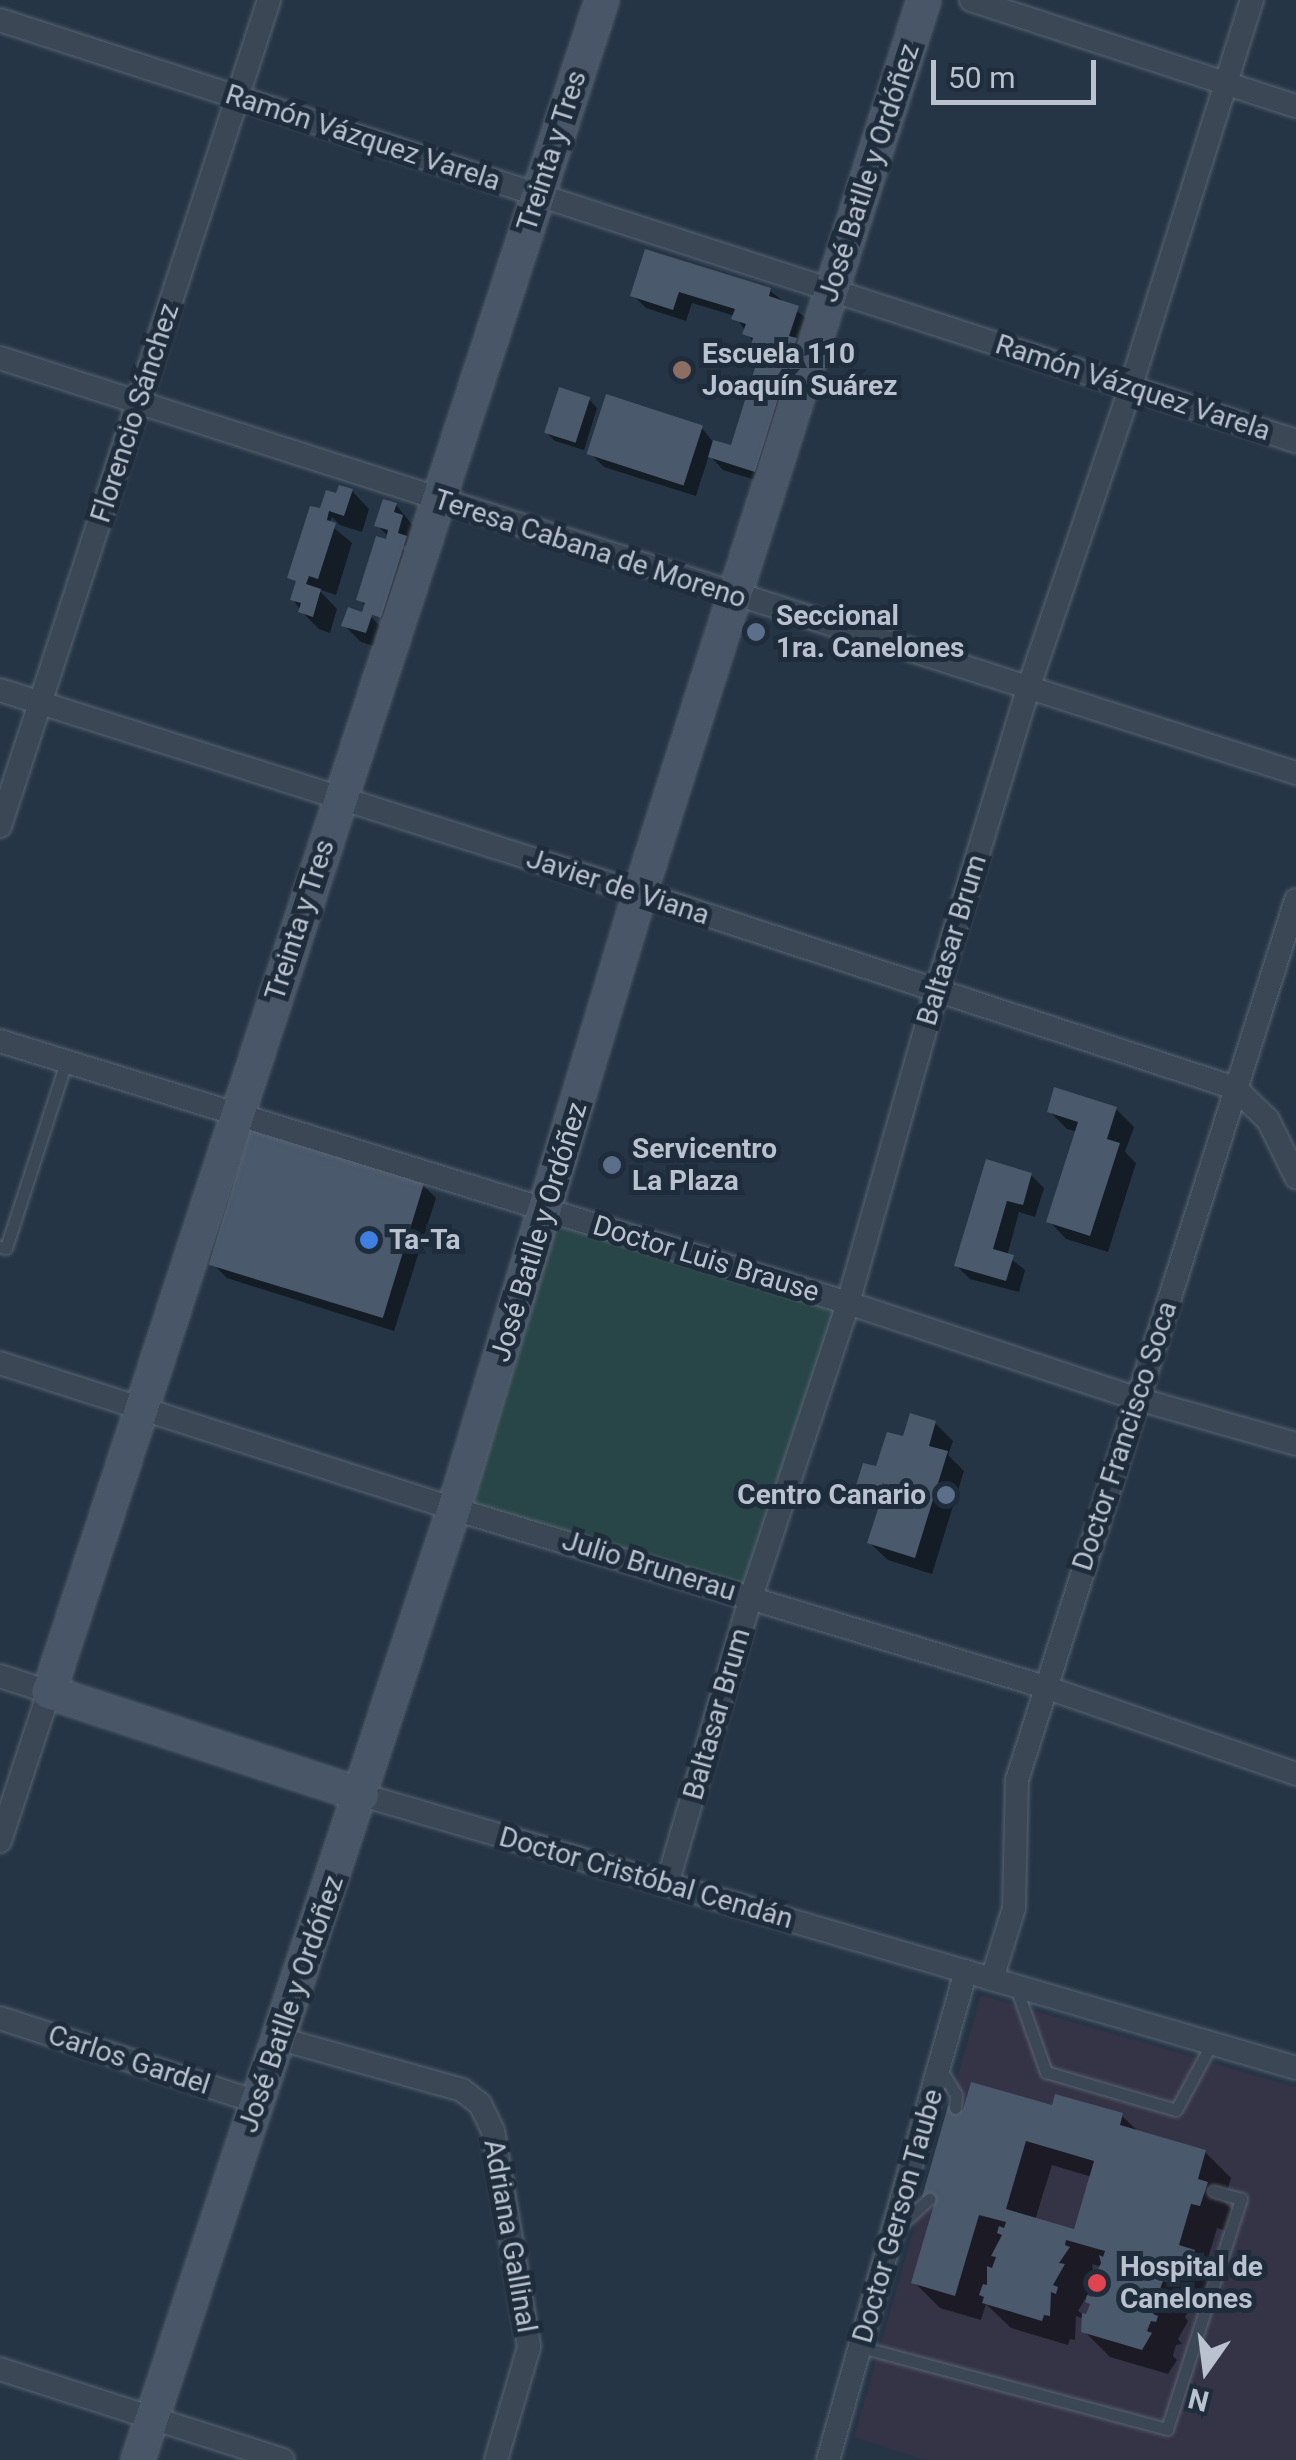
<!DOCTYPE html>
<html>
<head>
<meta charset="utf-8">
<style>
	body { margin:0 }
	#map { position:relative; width:1296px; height:2460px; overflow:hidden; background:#263546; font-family:Roboto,sans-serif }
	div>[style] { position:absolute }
	.medical>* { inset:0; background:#353346 }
	.green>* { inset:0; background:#284547; transform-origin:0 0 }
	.shadow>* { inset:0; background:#0007 }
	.building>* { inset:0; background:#4a596c; transform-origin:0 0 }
	.roads { filter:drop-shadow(0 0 2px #596572) drop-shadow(0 0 2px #596572) }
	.lane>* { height:11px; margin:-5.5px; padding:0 5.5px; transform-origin:5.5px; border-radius:5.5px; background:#3b4755 }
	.street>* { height:22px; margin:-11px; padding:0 11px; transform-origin:11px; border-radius:11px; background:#3b4755 }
	.secondary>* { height:32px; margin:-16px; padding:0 16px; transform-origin:16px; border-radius:16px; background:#495668 }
	.dots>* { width:28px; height:28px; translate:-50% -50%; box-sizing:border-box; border:5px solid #1f2c3b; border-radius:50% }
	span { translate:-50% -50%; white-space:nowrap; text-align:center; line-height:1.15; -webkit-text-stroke:10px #1f2c3b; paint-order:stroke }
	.street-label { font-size:28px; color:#b9c2ce }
	.poi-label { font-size:28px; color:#b9c2ce; font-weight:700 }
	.left { translate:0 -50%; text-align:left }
	.right { translate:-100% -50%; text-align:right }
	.north { position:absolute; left:1156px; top:2320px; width:100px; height:100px; -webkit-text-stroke:8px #1f2c3b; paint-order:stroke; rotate:194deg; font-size:28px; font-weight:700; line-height:40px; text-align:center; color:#b9c2ce }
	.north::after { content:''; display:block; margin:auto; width:35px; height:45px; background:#b9c2ce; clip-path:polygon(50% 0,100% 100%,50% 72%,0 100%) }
	.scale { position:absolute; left:931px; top:60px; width:165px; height:45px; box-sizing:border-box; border:5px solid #b9c2ce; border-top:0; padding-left:12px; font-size:30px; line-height:35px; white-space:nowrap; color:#b9c2ce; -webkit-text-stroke:8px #1f2c3b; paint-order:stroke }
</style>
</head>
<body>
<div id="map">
	<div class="medical">
		<i style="clip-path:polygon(981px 1995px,1296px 2087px,1296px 2460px,925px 2460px,854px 2437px)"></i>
	</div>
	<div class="green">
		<i style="left:554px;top:1221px;width:294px;height:294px;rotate:17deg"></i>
	</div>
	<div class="shadow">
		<i style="clip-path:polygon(647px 252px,770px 291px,810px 321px,768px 484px,723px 470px,709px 455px,696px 496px,604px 467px,591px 454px,701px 427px,713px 442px,733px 448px,760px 360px,752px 352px,754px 343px,735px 316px,692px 303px,686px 321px,646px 308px,633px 295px)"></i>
		<i style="clip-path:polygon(589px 399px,597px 408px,584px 450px,555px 441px,547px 433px)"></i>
		<i style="clip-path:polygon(352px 491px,369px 509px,362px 532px,340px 525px,332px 517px,329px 524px,352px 543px,336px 595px,318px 589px,337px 609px,330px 633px,319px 629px,301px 611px,293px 599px,299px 582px,290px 577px,312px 509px,329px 514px,323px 508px)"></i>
		<i style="clip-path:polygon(396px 505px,420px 534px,415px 549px,398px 544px,418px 564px,399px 624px,368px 614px,388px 634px,383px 649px,361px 642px,344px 625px,364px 615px,367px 607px,359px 599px,389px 537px,377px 525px)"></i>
		<i style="clip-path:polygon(1116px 1109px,1134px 1127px,1125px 1152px,1136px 1163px,1108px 1252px,1066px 1239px,1049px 1221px,1078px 1132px,1067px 1129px,1049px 1111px)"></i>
		<i style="clip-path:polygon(987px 1162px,1031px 1175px,1044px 1188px,1035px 1217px,1019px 1212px,1007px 1256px,1025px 1270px,1019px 1292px,970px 1279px,957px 1266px)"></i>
		<i style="clip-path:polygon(423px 1185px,436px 1198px,394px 1331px,227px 1278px,214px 1265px)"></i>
		<i style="clip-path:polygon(935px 1423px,953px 1441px,948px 1455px,964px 1471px,932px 1574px,888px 1560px,870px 1543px,880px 1511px,857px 1491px,904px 1440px)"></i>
		<i style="clip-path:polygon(evenodd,1054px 2108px,1122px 2116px,1140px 2133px,1205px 2152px,1231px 2178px,1224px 2202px,1232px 2210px,1226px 2231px,1217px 2228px,1206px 2265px,1219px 2278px,1213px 2300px,1191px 2293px,1192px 2306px,1185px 2317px,1188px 2321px,1178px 2339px,1182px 2344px,1176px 2345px,1173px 2356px,1177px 2360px,1168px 2374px,1110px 2357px,1084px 2331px,1084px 2319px,1076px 2316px,1075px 2340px,1070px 2339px,1068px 2345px,1011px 2328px,986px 2304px,981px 2320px,940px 2308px,914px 2282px,936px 2207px,925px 2196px,964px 2113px,1054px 2108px,1052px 2165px,1092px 2177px,1076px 2232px,1035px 2220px,1052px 2165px,1054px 2108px,1092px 2264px,1102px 2267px,1093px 2300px,1086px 2298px,1089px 2292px,1085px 2288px,1094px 2275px,1092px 2264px,1054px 2108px,1085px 2299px,1092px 2305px,1088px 2317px,1078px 2311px,1085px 2299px)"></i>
	</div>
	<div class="building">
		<i style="clip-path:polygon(645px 249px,771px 288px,769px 296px,799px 306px,789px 336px,797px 338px,755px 472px,708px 457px,713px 440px,731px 445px,759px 355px,749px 353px,753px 338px,742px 334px,746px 324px,731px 319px,735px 309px,679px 292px,673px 310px,630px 296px)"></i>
		<i style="left:559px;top:387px;width:33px;height:48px;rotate:18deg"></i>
		<i style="left:606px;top:394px;width:102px;height:63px;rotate:18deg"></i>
		<i style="clip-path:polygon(339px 485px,353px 489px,344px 516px,329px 511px,327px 520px,336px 523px,318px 579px,309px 576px,306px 584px,321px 589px,313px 617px,298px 612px,301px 603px,290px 600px,296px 581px,287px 578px,310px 506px,320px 508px,326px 490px,336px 493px)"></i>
		<i style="clip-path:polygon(383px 499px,397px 503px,394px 512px,403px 515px,398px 533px,407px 536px,381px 618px,372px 615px,366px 633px,341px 626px,348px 607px,362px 612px,365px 603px,356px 600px,376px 536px,386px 539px,388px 530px,374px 526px)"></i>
		<i style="clip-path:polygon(1054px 1087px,1117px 1107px,1107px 1139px,1120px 1143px,1090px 1236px,1046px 1222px,1078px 1122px,1047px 1112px)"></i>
		<i style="left:250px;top:1130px;width:182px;height:141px;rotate:17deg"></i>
		<i style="clip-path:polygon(986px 1159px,1032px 1173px,1023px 1205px,1007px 1201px,993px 1249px,1014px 1255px,1006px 1281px,954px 1266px)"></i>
		<i style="clip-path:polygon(910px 1413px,936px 1421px,929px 1446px,948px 1451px,915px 1558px,867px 1543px,881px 1500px,854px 1492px,863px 1463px,876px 1466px,887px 1432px,903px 1436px)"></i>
		<i style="clip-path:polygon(evenodd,971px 2082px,1052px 2105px,1055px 2094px,1123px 2113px,1120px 2125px,1206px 2150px,1198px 2179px,1208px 2182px,1200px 2206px,1191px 2204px,1179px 2245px,1195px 2250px,1187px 2275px,1166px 2269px,1167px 2282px,1163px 2281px,1159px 2292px,1164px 2293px,1153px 2314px,1158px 2316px,1156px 2322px,1151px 2321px,1147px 2331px,1152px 2333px,1142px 2350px,1081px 2332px,1082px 2313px,1086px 2314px,1090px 2304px,1085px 2302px,1087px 2295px,1092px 2297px,1095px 2286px,1091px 2285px,1101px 2263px,1099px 2255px,1103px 2257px,1105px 2251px,1066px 2240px,1065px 2245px,1070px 2247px,1059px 2263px,1065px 2264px,1053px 2285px,1058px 2287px,1056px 2294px,1051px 2292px,1050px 2316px,1044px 2315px,1042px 2321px,982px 2303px,984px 2297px,979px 2295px,983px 2284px,987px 2285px,987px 2266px,992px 2268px,996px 2257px,991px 2256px,1002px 2235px,997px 2233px,999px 2226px,1004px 2228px,1006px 2222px,979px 2215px,955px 2296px,911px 2283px,935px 2201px,922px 2197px,948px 2106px,963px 2110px,971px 2082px,1026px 2141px,1094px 2161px,1074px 2229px,1006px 2209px,1026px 2141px)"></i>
	</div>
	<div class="roads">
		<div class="lane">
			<i style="left:0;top:1247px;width:6px;rotate:9deg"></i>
			<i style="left:6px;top:1248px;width:195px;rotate:-72.1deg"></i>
			<i style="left:1016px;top:1987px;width:90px;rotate:70.6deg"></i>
			<i style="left:1046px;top:2072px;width:135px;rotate:16.3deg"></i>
			<i style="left:1176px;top:2110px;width:76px;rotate:-61.8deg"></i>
			<i style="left:940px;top:2068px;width:31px;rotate:59deg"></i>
			<i style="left:956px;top:2095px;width:13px;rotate:94deg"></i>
			<i style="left:896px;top:2229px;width:45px;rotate:-42.3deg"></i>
			<i style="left:861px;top:2347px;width:317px;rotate:15deg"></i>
			<i style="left:1167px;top:2429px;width:242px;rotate:-72.2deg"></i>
			<i style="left:1241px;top:2199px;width:29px;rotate:-164deg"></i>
		</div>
		<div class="street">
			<i style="left:971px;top:0;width:342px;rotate:18.1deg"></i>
			<i style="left:0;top:20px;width:1363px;rotate:18deg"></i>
			<i style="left:0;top:358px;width:1361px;rotate:17.76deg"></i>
			<i style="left:0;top:690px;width:671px;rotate:17.6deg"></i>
			<i style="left:640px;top:893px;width:626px;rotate:18.15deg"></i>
			<i style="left:1235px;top:1088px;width:46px;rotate:44.1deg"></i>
			<i style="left:1268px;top:1120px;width:64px;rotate:63.8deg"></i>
			<i style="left:0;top:826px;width:869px;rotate:-71.96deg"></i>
			<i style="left:0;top:1041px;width:888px;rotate:17.17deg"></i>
			<i style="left:848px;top:1303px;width:305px;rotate:18.3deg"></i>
			<i style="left:1138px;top:1399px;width:164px;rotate:15.9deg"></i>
			<i style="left:0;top:1363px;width:477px;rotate:17.8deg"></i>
			<i style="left:454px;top:1509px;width:617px;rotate:16.76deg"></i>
			<i style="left:1045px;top:1687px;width:266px;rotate:19.1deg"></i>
			<i style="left:0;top:1676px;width:52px;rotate:18.1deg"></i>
			<i style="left:49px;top:1692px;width:157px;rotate:108.2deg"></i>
			<i style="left:362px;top:1795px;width:973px;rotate:16.29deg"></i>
			<i style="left:667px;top:1884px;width:299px;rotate:-73.7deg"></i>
			<i style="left:751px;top:1597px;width:310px;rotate:-71.7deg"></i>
			<i style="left:848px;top:1303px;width:323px;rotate:-74.2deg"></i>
			<i style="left:936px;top:992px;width:320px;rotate:-73.1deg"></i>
			<i style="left:1029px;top:686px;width:314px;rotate:-71.2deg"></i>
			<i style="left:1130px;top:389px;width:408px;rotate:-72.6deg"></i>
			<i style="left:992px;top:1979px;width:74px;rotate:-72.8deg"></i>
			<i style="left:1014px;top:1908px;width:128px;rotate:-88.7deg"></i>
			<i style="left:1017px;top:1780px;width:923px;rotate:-72.41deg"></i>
			<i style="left:0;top:2018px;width:270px;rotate:18.1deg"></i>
			<i style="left:277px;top:2038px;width:192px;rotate:15.7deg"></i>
			<i style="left:462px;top:2090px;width:23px;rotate:38deg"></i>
			<i style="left:480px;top:2104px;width:30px;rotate:64deg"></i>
			<i style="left:493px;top:2131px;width:219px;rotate:80.5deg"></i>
			<i style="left:529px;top:2347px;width:118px;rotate:106.3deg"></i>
			<i style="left:0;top:2369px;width:297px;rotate:17.8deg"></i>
			<i style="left:828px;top:2460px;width:508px;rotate:-74.24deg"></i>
		</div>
		<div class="secondary">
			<i style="left:362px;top:1795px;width:330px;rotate:-161.8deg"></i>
			<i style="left:49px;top:1692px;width:1780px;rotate:-71.9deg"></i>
			<i style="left:138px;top:2460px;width:1002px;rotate:-71.62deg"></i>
			<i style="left:454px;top:1509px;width:643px;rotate:-73.2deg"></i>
			<i style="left:640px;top:893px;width:937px;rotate:-72.36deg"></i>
		</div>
	</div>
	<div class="dots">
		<i style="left:682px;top:370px;background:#8d6e63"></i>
		<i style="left:756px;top:632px;background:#5c6f8a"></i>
		<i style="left:612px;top:1165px;background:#5c6f8a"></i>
		<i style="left:369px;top:1240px;background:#3f7fe0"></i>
		<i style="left:946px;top:1495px;background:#5c6f8a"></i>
		<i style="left:1097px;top:2283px;background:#e0444e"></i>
	</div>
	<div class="street-label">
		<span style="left:363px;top:138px;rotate:18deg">Ramón Vázquez Varela</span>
		<span style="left:552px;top:151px;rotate:-72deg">Treinta y Tres</span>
		<span style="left:869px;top:173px;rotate:-72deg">José Batlle y Ordóñez</span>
		<span style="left:1133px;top:388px;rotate:18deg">Ramón Vázquez Varela</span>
		<span style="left:135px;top:413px;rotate:-72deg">Florencio Sánchez</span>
		<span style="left:590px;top:549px;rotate:18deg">Teresa Cabana de Moreno</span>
		<span style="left:618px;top:887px;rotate:18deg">Javier de Viana</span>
		<span style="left:300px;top:920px;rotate:-72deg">Treinta y Tres</span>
		<span style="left:952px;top:940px;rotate:-73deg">Baltasar Brum</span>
		<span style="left:539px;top:1232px;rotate:-73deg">José Batlle y Ordóñez</span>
		<span style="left:706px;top:1259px;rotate:17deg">Doctor Luis Brause</span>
		<span style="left:1125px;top:1436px;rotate:-72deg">Doctor Francisco Soca</span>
		<span style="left:649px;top:1566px;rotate:17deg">Julio Brunerau</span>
		<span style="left:717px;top:1714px;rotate:-74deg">Baltasar Brum</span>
		<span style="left:646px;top:1878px;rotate:16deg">Doctor Cristóbal Cendán</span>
		<span style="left:291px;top:2004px;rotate:-71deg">José Batlle y Ordóñez</span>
		<span style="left:129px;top:2060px;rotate:18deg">Carlos Gardel</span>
		<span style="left:898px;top:2216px;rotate:-74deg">Doctor Gerson Taube</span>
		<span style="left:510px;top:2236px;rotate:80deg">Adriana Gallinal</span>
	</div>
	<div class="poi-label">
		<span class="left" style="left:702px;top:370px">Escuela 110<br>Joaquín Suárez</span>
		<span class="left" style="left:776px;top:632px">Seccional<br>1ra. Canelones</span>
		<span class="left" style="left:632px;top:1165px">Servicentro<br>La Plaza</span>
		<span class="left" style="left:389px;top:1240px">Ta-Ta</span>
		<span class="right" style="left:926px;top:1495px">Centro Canario</span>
		<span class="left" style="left:1120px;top:2283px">Hospital de<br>Canelones</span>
	</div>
	<div class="north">N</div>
	<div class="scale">50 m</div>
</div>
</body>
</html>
